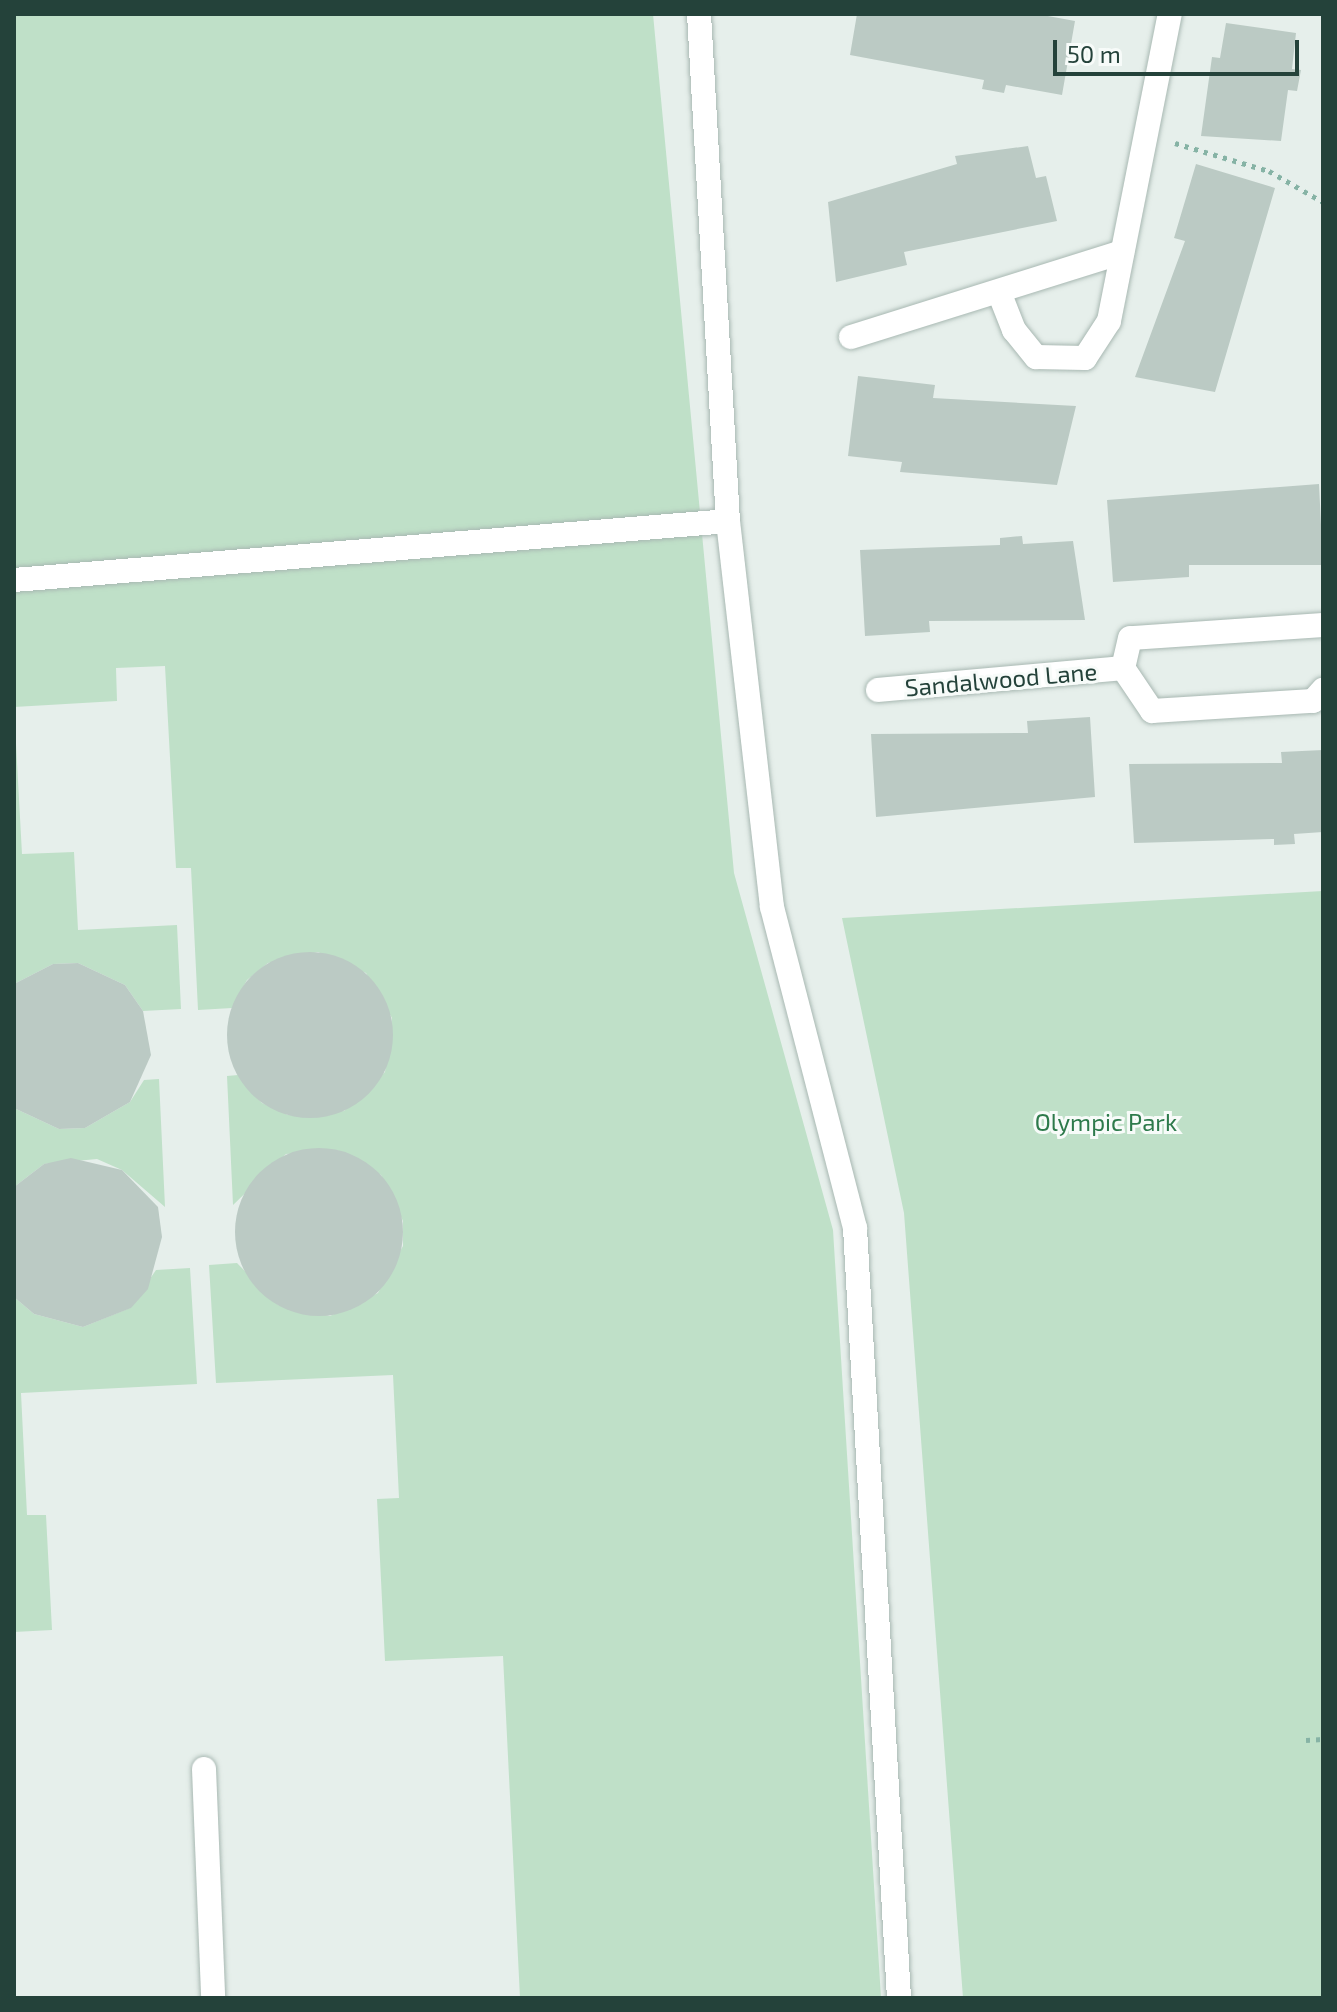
<!DOCTYPE html>
<html>
<head>
<meta charset="utf-8">
<style>
	body { margin:0 }
	#map { position:relative; width:1337px; height:2012px; overflow:hidden; background:#e6efeb; font-family:"Exo 2",sans-serif }
	div>[style] { position:absolute }
	.green>* { inset:0; background:#bfe0c8 }
	.building>* { inset:0; background:#bbcac4 }
	.round { border-radius:50% }
	.path>* { height:5px; margin-top:-2.5px; transform-origin:0; background:repeating-linear-gradient(90deg,#86b3a5 0 4px,transparent 0 10px) }
	.roads { filter:drop-shadow(0 0 2px #a8b8b2) drop-shadow(0 0 2px #a8b8b2) }
	.minor>* { height:24px; margin:-12px; padding:0 12px; transform-origin:12px; border-radius:12px; background:#fff }
	span { translate:-50% -50%; white-space:nowrap; text-align:center; line-height:1.15; -webkit-text-stroke:6px #f7fbf9; paint-order:stroke }
	.street-label { font-size:24px; color:#24423a }
	.park-label { font-size:24px; color:#2d7a4b }
	.frame { position:absolute; inset:0; border:16px solid #24423a; pointer-events:none }
	.scale { position:absolute; left:1053px; top:40px; width:246px; height:36px; box-sizing:border-box; border:4px solid #24423a; border-top:0; padding-left:10px; font-size:24px; line-height:28px; white-space:nowrap; color:#24423a; -webkit-text-stroke:6px #f7fbf9; paint-order:stroke }
</style>
</head>
<body>
<div id="map">
	<div class="green">
		<i style="clip-path:polygon(14px 14px,653px 14px,734px 873px,833px 1230px,881px 1998px,520px 1998px,503px 1656px,385px 1661px,377px 1499px,399px 1498px,393px 1375px,216px 1383px,209px 1265px,237px 1263px,278px 1305px,330px 1316px,378px 1293px,403px 1246px,403px 1221px,381px 1175px,337px 1150px,286px 1154px,233px 1205px,227px 1076px,238px 1075px,262px 1103px,288px 1115px,344px 1111px,385px 1072px,392px 1018px,366px 973px,318px 952px,268px 963px,247px 980px,232px 1008px,198px 1010px,191px 868px,176px 868px,165px 666px,116px 668px,117px 701px,14px 707px,22px 854px,74px 852px,78px 930px,177px 925px,181px 1009px,143px 1011px,125px 985px,78px 963px,53px 964px,14px 984px)"></i>
		<i style="clip-path:polygon(1323px 891px,1323px 1998px,963px 1998px,904px 1213px,842px 918px)"></i>
		<i style="clip-path:polygon(159px 1079px,165px 1207px,122px 1170px,97px 1159px,44px 1164px,14px 1187px,14px 1108px,59px 1129px,85px 1128px,130px 1102px,144px 1080px)"></i>
		<i style="clip-path:polygon(190px 1268px,197px 1384px,21px 1393px,27px 1515px,46px 1515px,52px 1630px,14px 1632px,14px 1297px,34px 1314px,83px 1327px,130px 1308px,156px 1270px)"></i>
	</div>
	<div class="building">
		<i style="clip-path:polygon(857px 14px,1037px 14px,1075px 21px,1062px 95px,1006px 85px,1004px 93px,982px 89px,984px 80px,850px 55px)"></i>
		<i style="clip-path:polygon(1226px 23px,1296px 33px,1292px 69px,1301px 70px,1297px 91px,1288px 90px,1281px 141px,1201px 136px,1212px 57px,1220px 58px)"></i>
		<i style="clip-path:polygon(1028px 146px,1036px 178px,1046px 176px,1057px 221px,904px 252px,907px 265px,836px 282px,828px 202px,957px 164px,955px 156px)"></i>
		<i style="clip-path:polygon(1196px 164px,1275px 188px,1215px 392px,1135px 377px,1185px 241px,1174px 238px)"></i>
		<i style="clip-path:polygon(858px 376px,935px 385px,933px 398px,1076px 406px,1057px 485px,900px 472px,902px 462px,848px 456px)"></i>
		<i style="clip-path:polygon(1319px 484px,1323px 565px,1189px 565px,1189px 577px,1113px 582px,1107px 500px)"></i>
		<i style="clip-path:polygon(1022px 536px,1023px 544px,1073px 541px,1085px 620px,929px 621px,930px 632px,865px 636px,860px 550px,1000px 545px,1000px 538px)"></i>
		<i style="clip-path:polygon(1090px 717px,1095px 797px,876px 817px,871px 734px,1028px 733px,1027px 721px)"></i>
		<i style="clip-path:polygon(1323px 750px,1323px 832px,1294px 834px,1295px 844px,1274px 845px,1274px 839px,1134px 843px,1129px 764px,1282px 763px,1281px 752px)"></i>
		<i class="round" style="left:227px;top:952px;width:166px;height:166px"></i>
		<i style="clip-path:polygon(78px 963px,125px 985px,143px 1011px,151px 1055px,130px 1102px,85px 1128px,59px 1129px,14px 1108px,14px 984px,53px 964px)"></i>
		<i class="round" style="left:235px;top:1148px;width:168px;height:168px"></i>
		<i style="clip-path:polygon(71px 1158px,122px 1170px,158px 1207px,162px 1237px,148px 1289px,131px 1308px,83px 1327px,34px 1314px,14px 1297px,14px 1187px,44px 1164px)"></i>
	</div>
	<div class="path">
		<i style="left:1175px;top:143px;width:98px;rotate:16.6deg"></i>
		<i style="left:1269px;top:171px;width:62px;rotate:29.9deg"></i>
		<i style="left:1306px;top:1740px;width:17px;rotate:-3deg"></i>
	</div>
	<div class="roads">
		<div class="minor">
			<i style="left:699px;top:14px;width:508px;rotate:86.73deg"></i>
			<i style="left:728px;top:521px;width:388px;rotate:83.5deg"></i>
			<i style="left:772px;top:907px;width:332px;rotate:75.5deg"></i>
			<i style="left:855px;top:1228px;width:771px;rotate:86.73deg"></i>
			<i style="left:999px;top:292px;width:41px;rotate:68.5deg"></i>
			<i style="left:1014px;top:330px;width:35px;rotate:51deg"></i>
			<i style="left:1036px;top:357px;width:49px;rotate:1.2deg"></i>
			<i style="left:1085px;top:358px;width:44px;rotate:-57deg"></i>
			<i style="left:1109px;top:321px;width:313px;rotate:-78.8deg"></i>
			<i style="left:851px;top:337px;width:284px;rotate:-17.4deg"></i>
			<i style="left:14px;top:580px;width:716px;rotate:-4.72deg"></i>
			<i style="left:1323px;top:625px;width:193px;rotate:176.1deg"></i>
			<i style="left:1130px;top:638px;width:31px;rotate:103deg"></i>
			<i style="left:1123px;top:668px;width:52px;rotate:56deg"></i>
			<i style="left:1152px;top:711px;width:161px;rotate:-3.6deg"></i>
			<i style="left:1313px;top:701px;width:15px;rotate:-48deg"></i>
			<i style="left:878px;top:690px;width:246px;rotate:-5.1deg"></i>
			<i style="left:204px;top:1769px;width:229px;rotate:87.7deg"></i>
		</div>
	</div>
	<div class="street-label">
		<span style="left:1001px;top:679px;rotate:-5deg">Sandalwood Lane</span>
	</div>
	<div class="park-label">
		<span style="left:1106px;top:1122px">Olympic Park</span>
	</div>
	<div class="frame"></div>
	<div class="scale">50 m</div>
</div>
</body>
</html>
